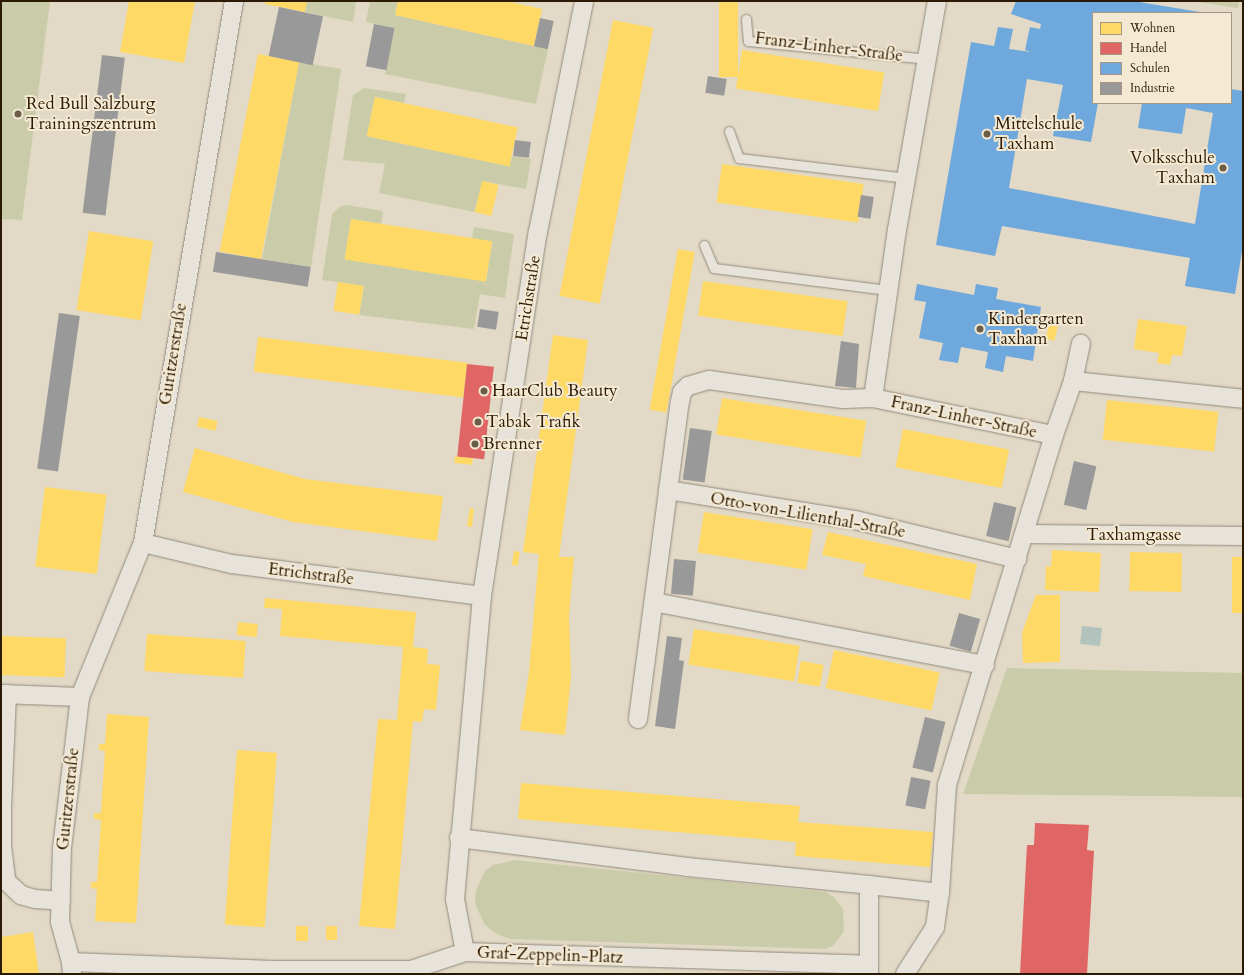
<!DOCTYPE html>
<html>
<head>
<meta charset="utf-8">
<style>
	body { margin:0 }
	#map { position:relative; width:1244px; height:975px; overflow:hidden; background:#e2d9c6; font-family:Cardo,serif }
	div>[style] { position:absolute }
	.green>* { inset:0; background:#cacca9 }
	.water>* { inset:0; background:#b2c3bd; transform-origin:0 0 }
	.homes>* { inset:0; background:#ffd966; transform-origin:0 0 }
	.shops>* { inset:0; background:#e06666; transform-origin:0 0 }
	.schools>* { inset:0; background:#6fa8dc }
	.industry>* { inset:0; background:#999; transform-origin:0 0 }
	.roads { filter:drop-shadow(0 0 1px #918a7c) drop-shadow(0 0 1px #918a7c) }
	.lane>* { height:9px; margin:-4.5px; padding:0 4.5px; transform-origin:4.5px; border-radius:4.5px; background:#e8e3da }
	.street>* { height:18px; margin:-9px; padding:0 9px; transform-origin:9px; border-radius:9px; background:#e8e3da }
	.dots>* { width:11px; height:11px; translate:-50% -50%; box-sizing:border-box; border:2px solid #f4e9d2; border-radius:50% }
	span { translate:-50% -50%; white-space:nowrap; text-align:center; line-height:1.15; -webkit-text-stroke:4px #f4e9d2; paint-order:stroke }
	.street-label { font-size:17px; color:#2d1a05 }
	.poi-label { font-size:17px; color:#2d1a05 }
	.left { translate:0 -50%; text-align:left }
	.right { translate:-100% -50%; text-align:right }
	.frame { position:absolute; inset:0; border:2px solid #2d1a05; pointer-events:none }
	.legend { position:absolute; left:1092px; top:12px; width:140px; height:92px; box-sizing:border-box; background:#f4e9d2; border:1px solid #a49680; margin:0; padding:5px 7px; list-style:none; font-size:12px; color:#2d1a05 }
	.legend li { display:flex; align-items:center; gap:8px; height:20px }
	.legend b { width:20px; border:1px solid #a49680 }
</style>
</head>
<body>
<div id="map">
	<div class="green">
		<i style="clip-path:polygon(1px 1px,50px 1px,22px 220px,1px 219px)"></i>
		<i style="clip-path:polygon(307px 1px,356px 1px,353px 22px,305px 12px)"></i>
		<i style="clip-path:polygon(370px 1px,398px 1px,395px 15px,548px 49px,536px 104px,385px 74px,395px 28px,366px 22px)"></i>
		<i style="clip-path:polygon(1192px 1px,1239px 1px,1238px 8px)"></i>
		<i style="clip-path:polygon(299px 62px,341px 69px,311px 267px,262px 259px)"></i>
		<i style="clip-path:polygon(364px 88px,406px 94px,404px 103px,375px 97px,367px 136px,509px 166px,512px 156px,531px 159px,526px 189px,482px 181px,475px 212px,379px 193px,385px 164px,343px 160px,353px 95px)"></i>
		<i style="clip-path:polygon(347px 205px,383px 211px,381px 224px,351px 219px,345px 259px,486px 281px,492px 242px,472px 239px,474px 227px,514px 234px,505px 298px,480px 294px,474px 329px,359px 315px,364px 286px,322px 280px,332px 214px,341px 206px)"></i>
		<i style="clip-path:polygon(1007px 668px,1243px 673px,1243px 797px,963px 794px)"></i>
		<i style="clip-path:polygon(515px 860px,825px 892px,834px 897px,843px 909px,844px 931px,834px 945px,825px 949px,510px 939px,497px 934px,485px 925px,475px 904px,476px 890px,485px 871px,493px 865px)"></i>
	</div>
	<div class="water">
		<i style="left:1082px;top:626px;width:20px;height:18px;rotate:6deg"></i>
	</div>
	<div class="homes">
		<i style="clip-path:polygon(129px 1px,195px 1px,184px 63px,120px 52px)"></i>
		<i style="clip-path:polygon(265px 1px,307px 1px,305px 12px,265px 4px)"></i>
		<i style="clip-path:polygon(398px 1px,506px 1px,542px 9px,534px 46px,395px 15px)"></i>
		<i style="left:719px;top:1px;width:19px;height:76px"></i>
		<i style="left:613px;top:20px;width:41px;height:281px;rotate:11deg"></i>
		<i style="left:742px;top:50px;width:144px;height:39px;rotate:9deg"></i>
		<i style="left:258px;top:54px;width:42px;height:201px;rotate:11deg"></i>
		<i style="left:375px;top:97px;width:146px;height:40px;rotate:12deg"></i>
		<i style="left:722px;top:164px;width:143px;height:39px;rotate:8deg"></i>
		<i style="left:482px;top:181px;width:17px;height:32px;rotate:13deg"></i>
		<i style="left:351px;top:219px;width:143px;height:41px;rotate:9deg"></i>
		<i style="left:89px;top:231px;width:65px;height:80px;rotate:9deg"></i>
		<i style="left:678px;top:249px;width:17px;height:163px;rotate:10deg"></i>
		<i style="left:703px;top:281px;width:146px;height:35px;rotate:8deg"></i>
		<i style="left:338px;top:282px;width:26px;height:29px;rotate:9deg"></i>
		<i style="clip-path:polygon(1138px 319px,1187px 326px,1182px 356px,1172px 355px,1170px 365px,1157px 363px,1159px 353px,1134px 349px)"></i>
		<i style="left:1049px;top:324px;width:9px;height:15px;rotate:13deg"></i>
		<i style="clip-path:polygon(553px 335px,588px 340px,559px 557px,574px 557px,569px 616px,571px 676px,565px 735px,520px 730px,529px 672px,539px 554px,523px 552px)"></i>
		<i style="left:258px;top:337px;width:211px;height:35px;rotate:7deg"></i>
		<i style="left:722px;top:398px;width:146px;height:37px;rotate:9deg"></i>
		<i style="left:1107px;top:400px;width:112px;height:40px;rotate:6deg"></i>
		<i style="left:199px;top:417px;width:19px;height:10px;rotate:12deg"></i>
		<i style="left:903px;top:429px;width:108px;height:39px;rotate:11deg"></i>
		<i style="clip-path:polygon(195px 448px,305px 479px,443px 496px,437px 541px,293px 522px,183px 492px)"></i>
		<i style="left:455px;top:456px;width:18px;height:7px;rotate:6deg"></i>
		<i style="left:45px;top:487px;width:62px;height:80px;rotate:7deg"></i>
		<i style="clip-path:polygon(470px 508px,474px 509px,472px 527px,467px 526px)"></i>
		<i style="left:704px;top:512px;width:110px;height:41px;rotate:9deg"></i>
		<i style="clip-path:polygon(828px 532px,977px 564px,970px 600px,863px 576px,866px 564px,822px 555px)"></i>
		<i style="clip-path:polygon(1052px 550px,1101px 553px,1099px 592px,1045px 590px,1046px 566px,1051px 567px)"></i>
		<i style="left:514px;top:551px;width:6px;height:14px;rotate:9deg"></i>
		<i style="left:1130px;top:552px;width:52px;height:39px;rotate:1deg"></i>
		<i style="left:1232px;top:557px;width:11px;height:56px"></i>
		<i style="clip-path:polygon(1036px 595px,1060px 595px,1060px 662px,1023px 663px,1022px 633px)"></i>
		<i style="clip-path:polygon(265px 598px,416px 612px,413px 647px,428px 649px,427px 664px,440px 665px,436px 710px,424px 709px,422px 722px,413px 721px,395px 929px,359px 926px,378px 719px,397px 720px,403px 647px,280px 636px,282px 609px,264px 608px)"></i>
		<i style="left:238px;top:622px;width:20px;height:13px;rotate:6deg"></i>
		<i style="left:694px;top:629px;width:107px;height:36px;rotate:9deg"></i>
		<i style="left:147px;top:634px;width:99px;height:37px;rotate:4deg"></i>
		<i style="left:1px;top:636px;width:65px;height:39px;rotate:2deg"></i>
		<i style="left:834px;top:650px;width:108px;height:39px;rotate:12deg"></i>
		<i style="left:801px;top:661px;width:23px;height:22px;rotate:10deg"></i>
		<i style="clip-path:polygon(107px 714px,149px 717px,136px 923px,95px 921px,97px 889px,91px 888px,91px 882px,97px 882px,101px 820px,94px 819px,94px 813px,101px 813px,105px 751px,99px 750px,99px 744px,105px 744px)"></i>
		<i style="left:237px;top:750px;width:40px;height:175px;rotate:4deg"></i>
		<i style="clip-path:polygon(521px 783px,800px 806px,798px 822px,933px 832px,930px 867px,795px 856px,796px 842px,518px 819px)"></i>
		<i style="left:296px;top:926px;width:12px;height:15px"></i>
		<i style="left:326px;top:926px;width:11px;height:14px"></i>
		<i style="clip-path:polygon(33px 932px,39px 974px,1px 974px,1px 937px)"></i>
	</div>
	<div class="shops">
		<i style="left:467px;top:364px;width:27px;height:93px;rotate:6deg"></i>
		<i style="clip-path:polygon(1035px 823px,1089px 825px,1087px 850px,1094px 851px,1087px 974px,1020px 974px,1027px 845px,1034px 845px)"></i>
	</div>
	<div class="schools">
		<i style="clip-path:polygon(1016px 1px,1133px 1px,1200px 12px,1093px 13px,1093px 103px,1098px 103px,1091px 142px,1053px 136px,1063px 85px,1027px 79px,1009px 188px,1195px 224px,1213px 113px,1186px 108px,1182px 134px,1138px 128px,1142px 103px,1231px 103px,1231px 89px,1243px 91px,1243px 245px,1235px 294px,1185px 286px,1190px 258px,1002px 226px,995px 256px,936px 245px,971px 42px,994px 46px,998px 27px,1013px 29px,1009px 49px,1031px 52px,1025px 50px,1030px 27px,1040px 29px,1041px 24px,1011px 14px)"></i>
		<i style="clip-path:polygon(917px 284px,974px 295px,976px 284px,998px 288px,996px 299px,1041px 307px,1033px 361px,1006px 356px,1003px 372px,985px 368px,988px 352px,961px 347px,958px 363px,939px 360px,943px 343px,919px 338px,926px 302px,914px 300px)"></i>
	</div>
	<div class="industry">
		<i style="left:279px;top:7px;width:45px;height:50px;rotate:12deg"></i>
		<i style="left:540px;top:18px;width:14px;height:29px;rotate:12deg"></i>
		<i style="left:374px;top:24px;width:21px;height:43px;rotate:11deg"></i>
		<i style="left:102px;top:55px;width:23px;height:159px;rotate:7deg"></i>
		<i style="left:708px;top:76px;width:19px;height:17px;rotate:9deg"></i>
		<i style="left:515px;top:140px;width:16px;height:16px;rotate:7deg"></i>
		<i style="left:861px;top:195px;width:13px;height:22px;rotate:9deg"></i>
		<i style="left:216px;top:252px;width:96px;height:20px;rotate:9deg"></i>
		<i style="left:480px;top:309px;width:19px;height:18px;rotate:9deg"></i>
		<i style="left:59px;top:313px;width:21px;height:157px;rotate:8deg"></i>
		<i style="clip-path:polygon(841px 341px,859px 344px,856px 388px,835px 386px)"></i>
		<i style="left:690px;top:428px;width:22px;height:52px;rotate:8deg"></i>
		<i style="left:1074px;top:461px;width:23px;height:45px;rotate:13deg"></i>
		<i style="left:994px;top:502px;width:23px;height:35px;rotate:13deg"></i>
		<i style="left:674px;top:559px;width:22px;height:35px;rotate:5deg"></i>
		<i style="left:959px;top:613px;width:22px;height:34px;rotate:16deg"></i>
		<i style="clip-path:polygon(667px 636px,682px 638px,679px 660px,684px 661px,675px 729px,655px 726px)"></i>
		<i style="left:925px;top:717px;width:21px;height:52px;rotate:14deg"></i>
		<i style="left:911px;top:777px;width:20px;height:29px;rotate:11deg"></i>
	</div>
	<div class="roads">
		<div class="lane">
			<i style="left:746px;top:19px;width:22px;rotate:85deg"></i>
			<i style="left:748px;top:41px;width:181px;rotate:5.7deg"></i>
			<i style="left:729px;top:131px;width:29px;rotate:70deg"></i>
			<i style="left:739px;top:158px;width:169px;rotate:6.8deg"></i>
			<i style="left:704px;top:245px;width:25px;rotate:67deg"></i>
			<i style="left:714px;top:268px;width:175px;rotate:7.2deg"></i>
		</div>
		<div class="street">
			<i style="left:1073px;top:381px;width:171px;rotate:6deg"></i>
			<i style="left:873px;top:398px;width:170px;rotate:-81.9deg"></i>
			<i style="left:897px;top:230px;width:232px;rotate:-80.1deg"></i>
			<i style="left:668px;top:490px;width:189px;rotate:9.1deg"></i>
			<i style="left:855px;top:520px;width:167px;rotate:13.5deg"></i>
			<i style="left:1024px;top:534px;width:219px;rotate:0.5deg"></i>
			<i style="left:143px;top:543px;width:91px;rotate:13.3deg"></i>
			<i style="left:232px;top:564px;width:252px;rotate:7.3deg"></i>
			<i style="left:654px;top:602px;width:337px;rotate:10.8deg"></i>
			<i style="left:1px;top:694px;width:79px;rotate:2.2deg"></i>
			<i style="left:7px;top:694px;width:115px;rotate:92.5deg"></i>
			<i style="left:2px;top:809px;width:37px;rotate:90deg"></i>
			<i style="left:2px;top:846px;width:35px;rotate:83deg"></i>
			<i style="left:6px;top:881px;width:21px;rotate:43deg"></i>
			<i style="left:21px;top:895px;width:15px;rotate:16deg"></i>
			<i style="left:35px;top:899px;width:26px;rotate:4deg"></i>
			<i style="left:638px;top:719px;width:320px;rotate:-82.5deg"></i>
			<i style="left:680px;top:402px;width:10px;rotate:-79deg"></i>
			<i style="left:682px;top:392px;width:8px;rotate:-45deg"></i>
			<i style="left:688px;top:386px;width:22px;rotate:-16deg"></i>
			<i style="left:709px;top:380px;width:135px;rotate:8.1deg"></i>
			<i style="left:843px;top:399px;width:30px;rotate:-2deg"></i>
			<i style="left:873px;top:398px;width:185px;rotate:11.6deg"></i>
			<i style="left:459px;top:838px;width:230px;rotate:7.2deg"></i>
			<i style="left:687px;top:867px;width:183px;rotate:5.6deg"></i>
			<i style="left:869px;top:885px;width:89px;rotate:90deg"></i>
			<i style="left:869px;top:885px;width:71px;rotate:6.4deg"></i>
			<i style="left:465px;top:952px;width:54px;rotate:-100.7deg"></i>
			<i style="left:455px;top:899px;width:304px;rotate:-84.9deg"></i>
			<i style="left:482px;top:596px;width:368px;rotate:-81.3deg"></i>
			<i style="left:538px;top:232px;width:236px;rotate:-78.7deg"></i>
			<i style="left:71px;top:962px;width:201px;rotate:2.3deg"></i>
			<i style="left:272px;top:970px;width:139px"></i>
			<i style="left:411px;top:970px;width:57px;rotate:-18.4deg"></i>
			<i style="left:465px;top:952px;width:403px;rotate:1.8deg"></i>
			<i style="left:72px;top:974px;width:12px;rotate:-95deg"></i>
			<i style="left:71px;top:962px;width:41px;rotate:-105.4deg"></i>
			<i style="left:60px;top:922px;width:74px;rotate:-88.5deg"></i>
			<i style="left:62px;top:848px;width:152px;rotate:-83.2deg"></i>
			<i style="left:80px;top:697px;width:166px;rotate:-67.8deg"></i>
			<i style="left:143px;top:543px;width:550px;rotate:-80.47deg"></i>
			<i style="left:905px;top:974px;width:56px;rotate:-57.4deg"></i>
			<i style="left:935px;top:927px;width:34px;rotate:-82deg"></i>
			<i style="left:940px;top:893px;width:108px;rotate:-86.3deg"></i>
			<i style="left:947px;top:785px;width:366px;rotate:-73deg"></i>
			<i style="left:1054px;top:435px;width:57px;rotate:-70.6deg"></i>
			<i style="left:1073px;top:381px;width:38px;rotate:-78deg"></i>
		</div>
	</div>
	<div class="dots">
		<i style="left:18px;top:114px;background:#6c5d49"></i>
		<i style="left:987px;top:134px;background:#6c5d49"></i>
		<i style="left:1223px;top:168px;background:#6c5d49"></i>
		<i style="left:980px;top:329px;background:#6c5d49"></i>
		<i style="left:484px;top:391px;background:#6c5d49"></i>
		<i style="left:478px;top:422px;background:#6c5d49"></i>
		<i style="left:475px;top:444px;background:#6c5d49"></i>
	</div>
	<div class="street-label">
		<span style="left:829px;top:47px;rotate:7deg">Franz-Linher-Straße</span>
		<span style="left:528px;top:298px;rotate:-81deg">Etrichstraße</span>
		<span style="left:173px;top:354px;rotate:-81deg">Guritzerstraße</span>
		<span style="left:964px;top:417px;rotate:12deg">Franz-Linher-Straße</span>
		<span style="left:808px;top:515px;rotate:10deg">Otto-von-Lilienthal-Straße</span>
		<span style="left:1134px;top:535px">Taxhamgasse</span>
		<span style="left:311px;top:574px;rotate:7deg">Etrichstraße</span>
		<span style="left:68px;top:799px;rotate:-84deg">Guritzerstraße</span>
		<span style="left:550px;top:955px;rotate:2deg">Graf-Zeppelin-Platz</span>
	</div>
	<div class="poi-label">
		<span class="left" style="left:26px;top:114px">Red Bull Salzburg<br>Trainingszentrum</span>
		<span class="left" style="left:995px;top:134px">Mittelschule<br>Taxham</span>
		<span class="right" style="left:1215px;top:168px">Volksschule<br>Taxham</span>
		<span class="left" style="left:988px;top:329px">Kindergarten<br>Taxham</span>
		<span class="left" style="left:492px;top:391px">HaarClub Beauty</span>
		<span class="left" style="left:486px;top:422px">Tabak Trafik</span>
		<span class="left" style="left:483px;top:444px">Brenner</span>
	</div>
	<div class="frame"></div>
	<ul class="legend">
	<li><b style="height:11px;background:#ffd966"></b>Wohnen</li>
	<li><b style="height:11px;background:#e06666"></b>Handel</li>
	<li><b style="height:11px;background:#6fa8dc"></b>Schulen</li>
	<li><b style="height:11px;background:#999"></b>Industrie</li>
	</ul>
</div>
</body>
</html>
